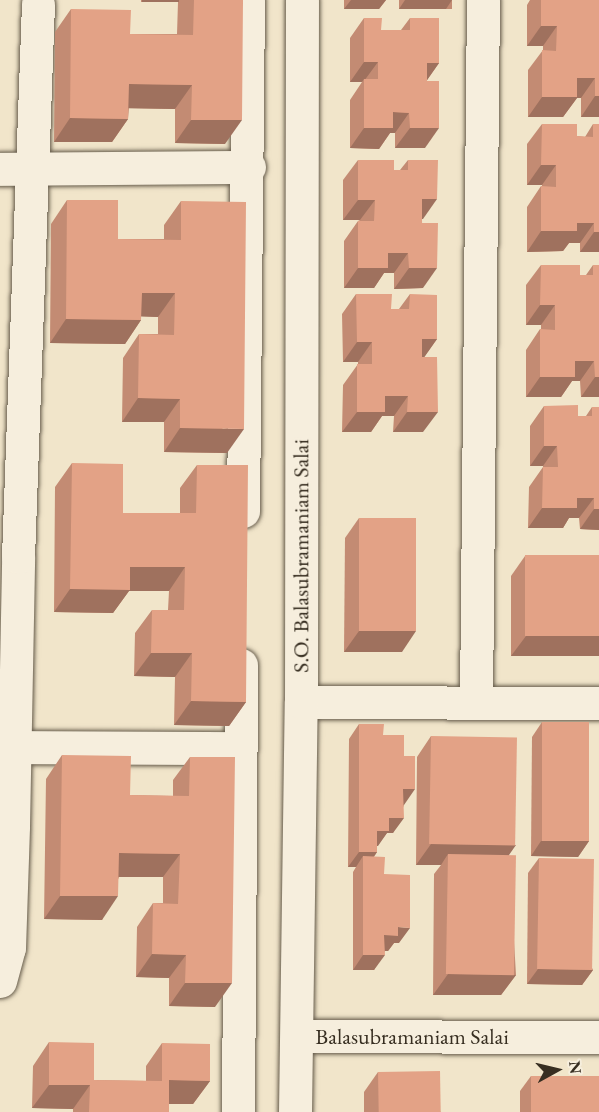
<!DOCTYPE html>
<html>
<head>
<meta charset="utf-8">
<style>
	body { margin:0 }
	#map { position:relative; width:599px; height:1112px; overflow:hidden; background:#f1e5ca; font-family:"EB Garamond",serif }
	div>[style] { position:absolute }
	.roads { filter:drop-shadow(0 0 2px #665c4b) drop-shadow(0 0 2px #665c4b) }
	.minor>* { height:33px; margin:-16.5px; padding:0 16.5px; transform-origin:16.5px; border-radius:16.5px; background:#f6eedd }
	.wall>* { inset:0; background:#c38b73; transform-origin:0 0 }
	.shaded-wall>* { inset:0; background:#9f715e; transform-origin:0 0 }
	.building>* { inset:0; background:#e3a286; transform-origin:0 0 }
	span { translate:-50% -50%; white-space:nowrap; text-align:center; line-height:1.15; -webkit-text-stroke:4.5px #f6eedd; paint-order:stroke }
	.street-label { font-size:22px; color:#372e21 }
	.north { position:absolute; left:527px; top:1040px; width:60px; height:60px; -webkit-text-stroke:4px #f6eedd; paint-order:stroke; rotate:82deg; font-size:16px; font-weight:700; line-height:24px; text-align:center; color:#372e21 }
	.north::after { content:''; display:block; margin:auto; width:21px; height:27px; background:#372e21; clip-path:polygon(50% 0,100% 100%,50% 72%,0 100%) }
</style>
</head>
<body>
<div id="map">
	<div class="roads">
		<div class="minor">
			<i style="left:0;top:169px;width:249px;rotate:-0.5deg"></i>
			<i style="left:243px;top:511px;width:511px;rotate:-89.44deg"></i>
			<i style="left:476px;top:701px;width:701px;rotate:-89.43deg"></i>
			<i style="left:301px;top:702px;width:298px;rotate:0.2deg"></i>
			<i style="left:14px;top:747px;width:225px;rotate:0.3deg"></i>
			<i style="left:0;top:981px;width:34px;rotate:-75deg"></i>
			<i style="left:9px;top:948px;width:122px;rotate:-88.1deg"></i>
			<i style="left:13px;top:826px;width:269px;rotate:-88.9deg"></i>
			<i style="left:18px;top:557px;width:553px;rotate:-87.93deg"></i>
			<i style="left:297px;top:1036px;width:302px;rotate:0.2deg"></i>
			<i style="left:238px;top:1112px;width:447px;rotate:-89.6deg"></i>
			<i style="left:295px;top:1112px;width:410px;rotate:-89.2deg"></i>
			<i style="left:301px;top:702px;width:702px;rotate:-89.92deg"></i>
		</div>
	</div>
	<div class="wall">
		<i style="clip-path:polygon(141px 0,243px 0,225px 144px,175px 143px,175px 109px,129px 108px,128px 119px,112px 142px,54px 142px,55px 32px,71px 9px,130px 34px,177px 34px,178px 2px,141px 2px)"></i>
		<i style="clip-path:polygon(344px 0,386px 0,379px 9px,344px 9px)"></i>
		<i style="left:399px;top:0;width:53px;height:9px"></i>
		<i style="clip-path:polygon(530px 0,599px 0,599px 117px,581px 117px,581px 98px,577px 98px,563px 117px,528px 117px,528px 70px,543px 50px,543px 46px,527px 46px,527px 5px)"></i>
		<i style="clip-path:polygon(364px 18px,381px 30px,401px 30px,410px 18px,439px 63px,427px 80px,425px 148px,395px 148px,395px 133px,390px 133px,379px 149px,350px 148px,350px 100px,362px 82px,350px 82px,350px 38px)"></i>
		<i style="clip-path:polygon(542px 124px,577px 136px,585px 137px,593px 124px,599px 252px,580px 252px,580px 243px,569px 243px,563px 251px,527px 252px,527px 207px,541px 186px,542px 186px,542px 185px,527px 185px,527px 144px)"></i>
		<i style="clip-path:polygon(358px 160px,394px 170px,400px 170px,408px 160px,423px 219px,422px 219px,423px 288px,394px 289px,394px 273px,384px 273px,374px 288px,344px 288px,344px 241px,358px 221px,360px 220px,343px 220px,343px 180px)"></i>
		<i style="clip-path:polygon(67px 200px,118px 239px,164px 239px,164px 225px,181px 201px,227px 453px,164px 452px,164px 422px,122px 422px,123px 358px,139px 334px,158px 334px,158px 317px,141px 316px,141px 320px,125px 344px,50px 343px,51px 224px)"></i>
		<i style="clip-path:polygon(541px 265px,580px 275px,586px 275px,593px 265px,599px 397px,581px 397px,580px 381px,572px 381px,561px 397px,526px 397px,526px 350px,540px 329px,541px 330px,541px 325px,526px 325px,526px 285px)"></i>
		<i style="clip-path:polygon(356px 294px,391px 309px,399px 309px,410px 294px,437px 339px,424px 357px,423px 432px,393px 432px,394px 416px,382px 416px,371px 432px,342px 432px,343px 385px,358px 364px,358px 362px,343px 362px,342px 314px)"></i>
		<i style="clip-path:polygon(544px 406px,578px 416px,586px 416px,592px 407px,599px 407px,599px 530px,580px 529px,579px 518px,569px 518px,563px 528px,528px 528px,529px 487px,543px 467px,543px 466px,530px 466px,530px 426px)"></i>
		<i style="clip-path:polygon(72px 463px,123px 513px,180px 513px,180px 488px,197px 465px,246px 702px,229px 726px,174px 725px,175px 677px,134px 676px,135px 633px,152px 610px,168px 610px,169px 591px,129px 591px,113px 613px,54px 612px,55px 487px)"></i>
		<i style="clip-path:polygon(359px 518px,402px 652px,344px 652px,345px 538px)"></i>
		<i style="clip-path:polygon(599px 555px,599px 656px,511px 656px,511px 576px,525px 556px)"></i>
		<i style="clip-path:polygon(542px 722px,589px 841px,578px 857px,531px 856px,532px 737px)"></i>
		<i style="clip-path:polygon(359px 724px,383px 735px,404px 805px,393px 833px,387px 833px,377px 846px,377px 852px,374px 857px,384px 874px,399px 943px,394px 943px,388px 951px,385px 951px,374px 970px,353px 970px,353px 872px,356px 867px,348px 867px,349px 739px)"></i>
		<i style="clip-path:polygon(431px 736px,509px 855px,516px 975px,501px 995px,433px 995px,434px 874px,441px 865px,416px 865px,417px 757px)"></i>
		<i style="clip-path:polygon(62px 755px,130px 795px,173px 796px,173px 780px,190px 757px,215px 1007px,169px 1006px,169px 978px,136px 977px,137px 927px,153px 903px,163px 903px,163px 877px,119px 877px,102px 920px,44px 919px,46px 779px)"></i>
		<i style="clip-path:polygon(539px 858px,593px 970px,582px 985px,527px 984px,528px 873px)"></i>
		<i style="clip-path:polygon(49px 1042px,94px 1080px,146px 1081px,146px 1066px,162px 1043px,210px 1081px,193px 1104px,169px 1104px,169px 1112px,73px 1112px,73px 1109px,32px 1108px,33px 1066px)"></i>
		<i style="clip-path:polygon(378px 1072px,441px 1112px,364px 1112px,364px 1092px)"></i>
		<i style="clip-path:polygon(531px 1076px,599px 1112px,520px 1112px,520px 1091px)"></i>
	</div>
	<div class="shaded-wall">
		<i style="left:142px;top:0;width:37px;height:2px"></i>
		<i style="clip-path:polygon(351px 0,386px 0,379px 9px,344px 9px)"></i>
		<i style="clip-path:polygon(405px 0,452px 0,446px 9px,399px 9px)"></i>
		<i style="clip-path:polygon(541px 26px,557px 26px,543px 46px,527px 46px)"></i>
		<i style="clip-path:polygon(364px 62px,378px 62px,364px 81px,364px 79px,362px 82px,350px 82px)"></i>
		<i style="clip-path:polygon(427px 63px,439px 63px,425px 83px)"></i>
		<i style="clip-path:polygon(577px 78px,595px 78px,581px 98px,577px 98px,563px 117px,528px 117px,542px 97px)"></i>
		<i style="clip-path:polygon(129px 84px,192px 85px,175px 109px,112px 108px)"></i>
		<i style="clip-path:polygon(595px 96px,599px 96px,599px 117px,581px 117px)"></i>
		<i style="clip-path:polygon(393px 112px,409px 113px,395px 133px,390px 133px,379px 149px,350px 148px,364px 128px)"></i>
		<i style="clip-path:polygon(70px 118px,128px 119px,112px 142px,54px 142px)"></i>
		<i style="clip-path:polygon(191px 120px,242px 120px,225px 144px,175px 143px)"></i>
		<i style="clip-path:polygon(410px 128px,439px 128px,425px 148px,395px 148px)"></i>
		<i style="clip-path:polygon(541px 165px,556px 165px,542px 185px,527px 185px)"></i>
		<i style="clip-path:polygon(422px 199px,437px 199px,423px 219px,408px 220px)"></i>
		<i style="clip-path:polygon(358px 200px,375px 200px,360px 220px,343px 220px)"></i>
		<i style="clip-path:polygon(577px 223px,594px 223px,580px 243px,569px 243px,563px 251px,527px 252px,541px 231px)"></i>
		<i style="clip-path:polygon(594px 232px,599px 232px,599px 252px,580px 252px)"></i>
		<i style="clip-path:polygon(388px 253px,408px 253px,394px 273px,384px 273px,374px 288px,344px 288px,358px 268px)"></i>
		<i style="clip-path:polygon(409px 268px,437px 268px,423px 288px,394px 289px)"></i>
		<i style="clip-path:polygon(142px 293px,175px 293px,158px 317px,125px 316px)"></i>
		<i style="clip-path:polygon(540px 305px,555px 305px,541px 325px,526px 325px)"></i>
		<i style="clip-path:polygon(66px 319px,141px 320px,125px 344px,50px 343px)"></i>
		<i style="clip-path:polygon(422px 339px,437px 339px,423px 359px,408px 359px)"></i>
		<i style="clip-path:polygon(357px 342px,372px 342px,358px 362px,343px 362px)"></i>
		<i style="clip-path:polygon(575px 361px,594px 361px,580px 381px,572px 381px,561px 397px,526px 397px,540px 377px)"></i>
		<i style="clip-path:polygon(595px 377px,599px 377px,599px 397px,581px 397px)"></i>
		<i style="clip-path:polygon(385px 396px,408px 396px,394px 416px,382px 416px,371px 432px,342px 432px,357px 412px)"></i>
		<i style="clip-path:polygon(138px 398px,180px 399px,164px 422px,122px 422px)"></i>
		<i style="clip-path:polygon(407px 412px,438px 412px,423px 432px,393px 432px)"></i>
		<i style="clip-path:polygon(180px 428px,244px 429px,227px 453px,164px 452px)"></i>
		<i style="clip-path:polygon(544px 446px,557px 446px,543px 466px,530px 466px)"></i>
		<i style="clip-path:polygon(577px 498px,594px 498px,579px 518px,569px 518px,563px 528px,528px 528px,542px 508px)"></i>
		<i style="clip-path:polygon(594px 509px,599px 509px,599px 530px,580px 529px)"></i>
		<i style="clip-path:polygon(130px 567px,185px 567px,169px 591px,129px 591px,113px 613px,54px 612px,70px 589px)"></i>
		<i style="clip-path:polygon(359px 631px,416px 631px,402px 652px,344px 652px)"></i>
		<i style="clip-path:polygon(526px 636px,599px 636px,599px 656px,511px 656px)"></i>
		<i style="clip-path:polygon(151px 653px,192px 653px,175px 677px,134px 676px)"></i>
		<i style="clip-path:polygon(191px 701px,246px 702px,229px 726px,174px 725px)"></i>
		<i style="clip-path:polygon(403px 789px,415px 789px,404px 805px,393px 804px)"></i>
		<i style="clip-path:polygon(389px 818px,404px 818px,393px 833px,387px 833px,378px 846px,367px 846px,377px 831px)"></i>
		<i style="clip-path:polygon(541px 841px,589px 841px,578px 857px,531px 856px)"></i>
		<i style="clip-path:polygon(431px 844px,516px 845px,502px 865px,448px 854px,441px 865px,416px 865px)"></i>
		<i style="clip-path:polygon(359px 852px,377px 852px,366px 867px,363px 856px,356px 867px,348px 867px)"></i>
		<i style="clip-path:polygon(119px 853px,180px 854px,163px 877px,103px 877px)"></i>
		<i style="clip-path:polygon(60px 896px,118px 896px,102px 920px,44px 919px)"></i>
		<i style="clip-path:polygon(398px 927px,410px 928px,399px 943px,394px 943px,388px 951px,374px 951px,384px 935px)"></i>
		<i style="clip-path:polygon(152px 954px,186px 955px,169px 978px,136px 977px)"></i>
		<i style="clip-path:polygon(363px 955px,385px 955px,374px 970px,353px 970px)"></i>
		<i style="clip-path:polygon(538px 969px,593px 970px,582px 985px,527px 984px)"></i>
		<i style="clip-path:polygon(448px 974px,516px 975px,501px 995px,433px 995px)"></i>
		<i style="clip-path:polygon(185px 983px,232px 983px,215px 1007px,169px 1006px)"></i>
		<i style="clip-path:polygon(169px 1080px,210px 1081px,193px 1104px,153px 1104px)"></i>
		<i style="clip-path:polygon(49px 1085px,90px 1085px,73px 1109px,32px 1108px)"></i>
	</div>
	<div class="building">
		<i style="clip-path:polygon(194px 0,243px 0,242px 120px,191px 120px,192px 85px,129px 84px,128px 119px,70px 118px,71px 9px,131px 10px,130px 34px,193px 35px)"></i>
		<i style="clip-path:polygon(541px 0,599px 0,599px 96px,595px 96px,595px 78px,577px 78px,577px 97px,542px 97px,542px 50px,556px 51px,557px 26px,541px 26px)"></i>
		<i style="clip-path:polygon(364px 18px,382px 18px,381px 30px,410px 30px,410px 18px,439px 18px,439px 63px,427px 63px,427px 81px,439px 81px,439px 128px,410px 128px,409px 113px,393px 112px,393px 128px,364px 128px,364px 79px,378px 79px,378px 62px,364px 62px)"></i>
		<i style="clip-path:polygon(542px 124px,577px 124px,577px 136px,593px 137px,593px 124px,599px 124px,599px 232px,594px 232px,594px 223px,577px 223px,577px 231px,541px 231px,541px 186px,556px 187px,556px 165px,541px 165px)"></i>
		<i style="clip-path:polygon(358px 160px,394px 160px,394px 170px,408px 170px,408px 160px,438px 160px,437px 199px,422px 199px,422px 223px,438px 223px,437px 268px,409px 268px,408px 253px,388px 253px,388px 268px,358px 268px,358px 221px,374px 221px,375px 200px,358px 200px)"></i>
		<i style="clip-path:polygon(67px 200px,118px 200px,118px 239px,181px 240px,181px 201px,246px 202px,244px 429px,180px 428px,180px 399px,138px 398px,139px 334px,174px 335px,175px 293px,142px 293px,141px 320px,66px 319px)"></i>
		<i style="clip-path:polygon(541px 265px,580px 265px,580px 275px,593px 275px,593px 265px,599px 265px,599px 377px,595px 377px,594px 361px,575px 361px,575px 377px,540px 377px,540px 329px,555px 330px,555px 305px,540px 305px)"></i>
		<i style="clip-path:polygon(356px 294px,392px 294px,391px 309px,409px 309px,410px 294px,437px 295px,437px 339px,422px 339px,422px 357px,437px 357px,438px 412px,407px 412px,408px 396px,385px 396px,385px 412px,357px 412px,357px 364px,372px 364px,372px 342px,357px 342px)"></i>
		<i style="clip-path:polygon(578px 405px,578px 416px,592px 416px,592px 407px,599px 407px,599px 509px,594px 509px,594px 498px,577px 498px,577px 508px,542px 508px,543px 467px,558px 467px,557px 446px,544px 446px,544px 406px)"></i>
		<i style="clip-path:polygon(72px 463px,123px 464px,123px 513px,196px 513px,197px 465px,248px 465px,246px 702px,191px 701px,192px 653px,151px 653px,152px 610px,184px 610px,185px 567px,130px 567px,130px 590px,70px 589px)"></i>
		<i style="left:359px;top:518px;width:57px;height:113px"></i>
		<i style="left:599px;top:555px;width:81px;height:74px;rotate:90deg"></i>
		<i style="left:542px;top:722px;width:47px;height:119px"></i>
		<i style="clip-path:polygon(359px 724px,384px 724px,383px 735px,404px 735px,404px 756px,415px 756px,415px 789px,403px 789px,404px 818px,389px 818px,389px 831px,377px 831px,377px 852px,359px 852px)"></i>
		<i style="left:431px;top:736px;width:86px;height:108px;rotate:1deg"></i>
		<i style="clip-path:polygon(62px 755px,131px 756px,130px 795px,189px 796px,190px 757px,235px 757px,232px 983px,185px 983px,186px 955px,152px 954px,153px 903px,178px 904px,180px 854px,119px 853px,118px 896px,60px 896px)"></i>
		<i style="left:448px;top:854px;width:68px;height:120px;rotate:1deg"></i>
		<i style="clip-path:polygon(363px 856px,385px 857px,384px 874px,410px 875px,410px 928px,398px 927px,398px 936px,384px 935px,385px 955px,363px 955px)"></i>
		<i style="left:539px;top:858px;width:55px;height:111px;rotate:1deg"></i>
		<i style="clip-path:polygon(49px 1042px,94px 1043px,94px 1080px,162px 1081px,162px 1043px,210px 1044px,210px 1081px,169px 1080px,169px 1112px,89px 1112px,90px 1085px,49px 1085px)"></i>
		<i style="left:440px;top:1071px;width:41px;height:62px;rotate:89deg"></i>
		<i style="left:531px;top:1076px;width:68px;height:36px"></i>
	</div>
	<div class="street-label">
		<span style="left:301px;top:556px;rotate:-90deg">S.O. Balasubramaniam Salai</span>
		<span style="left:412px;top:1037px">Balasubramaniam Salai</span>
	</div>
	<div class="north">N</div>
</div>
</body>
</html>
